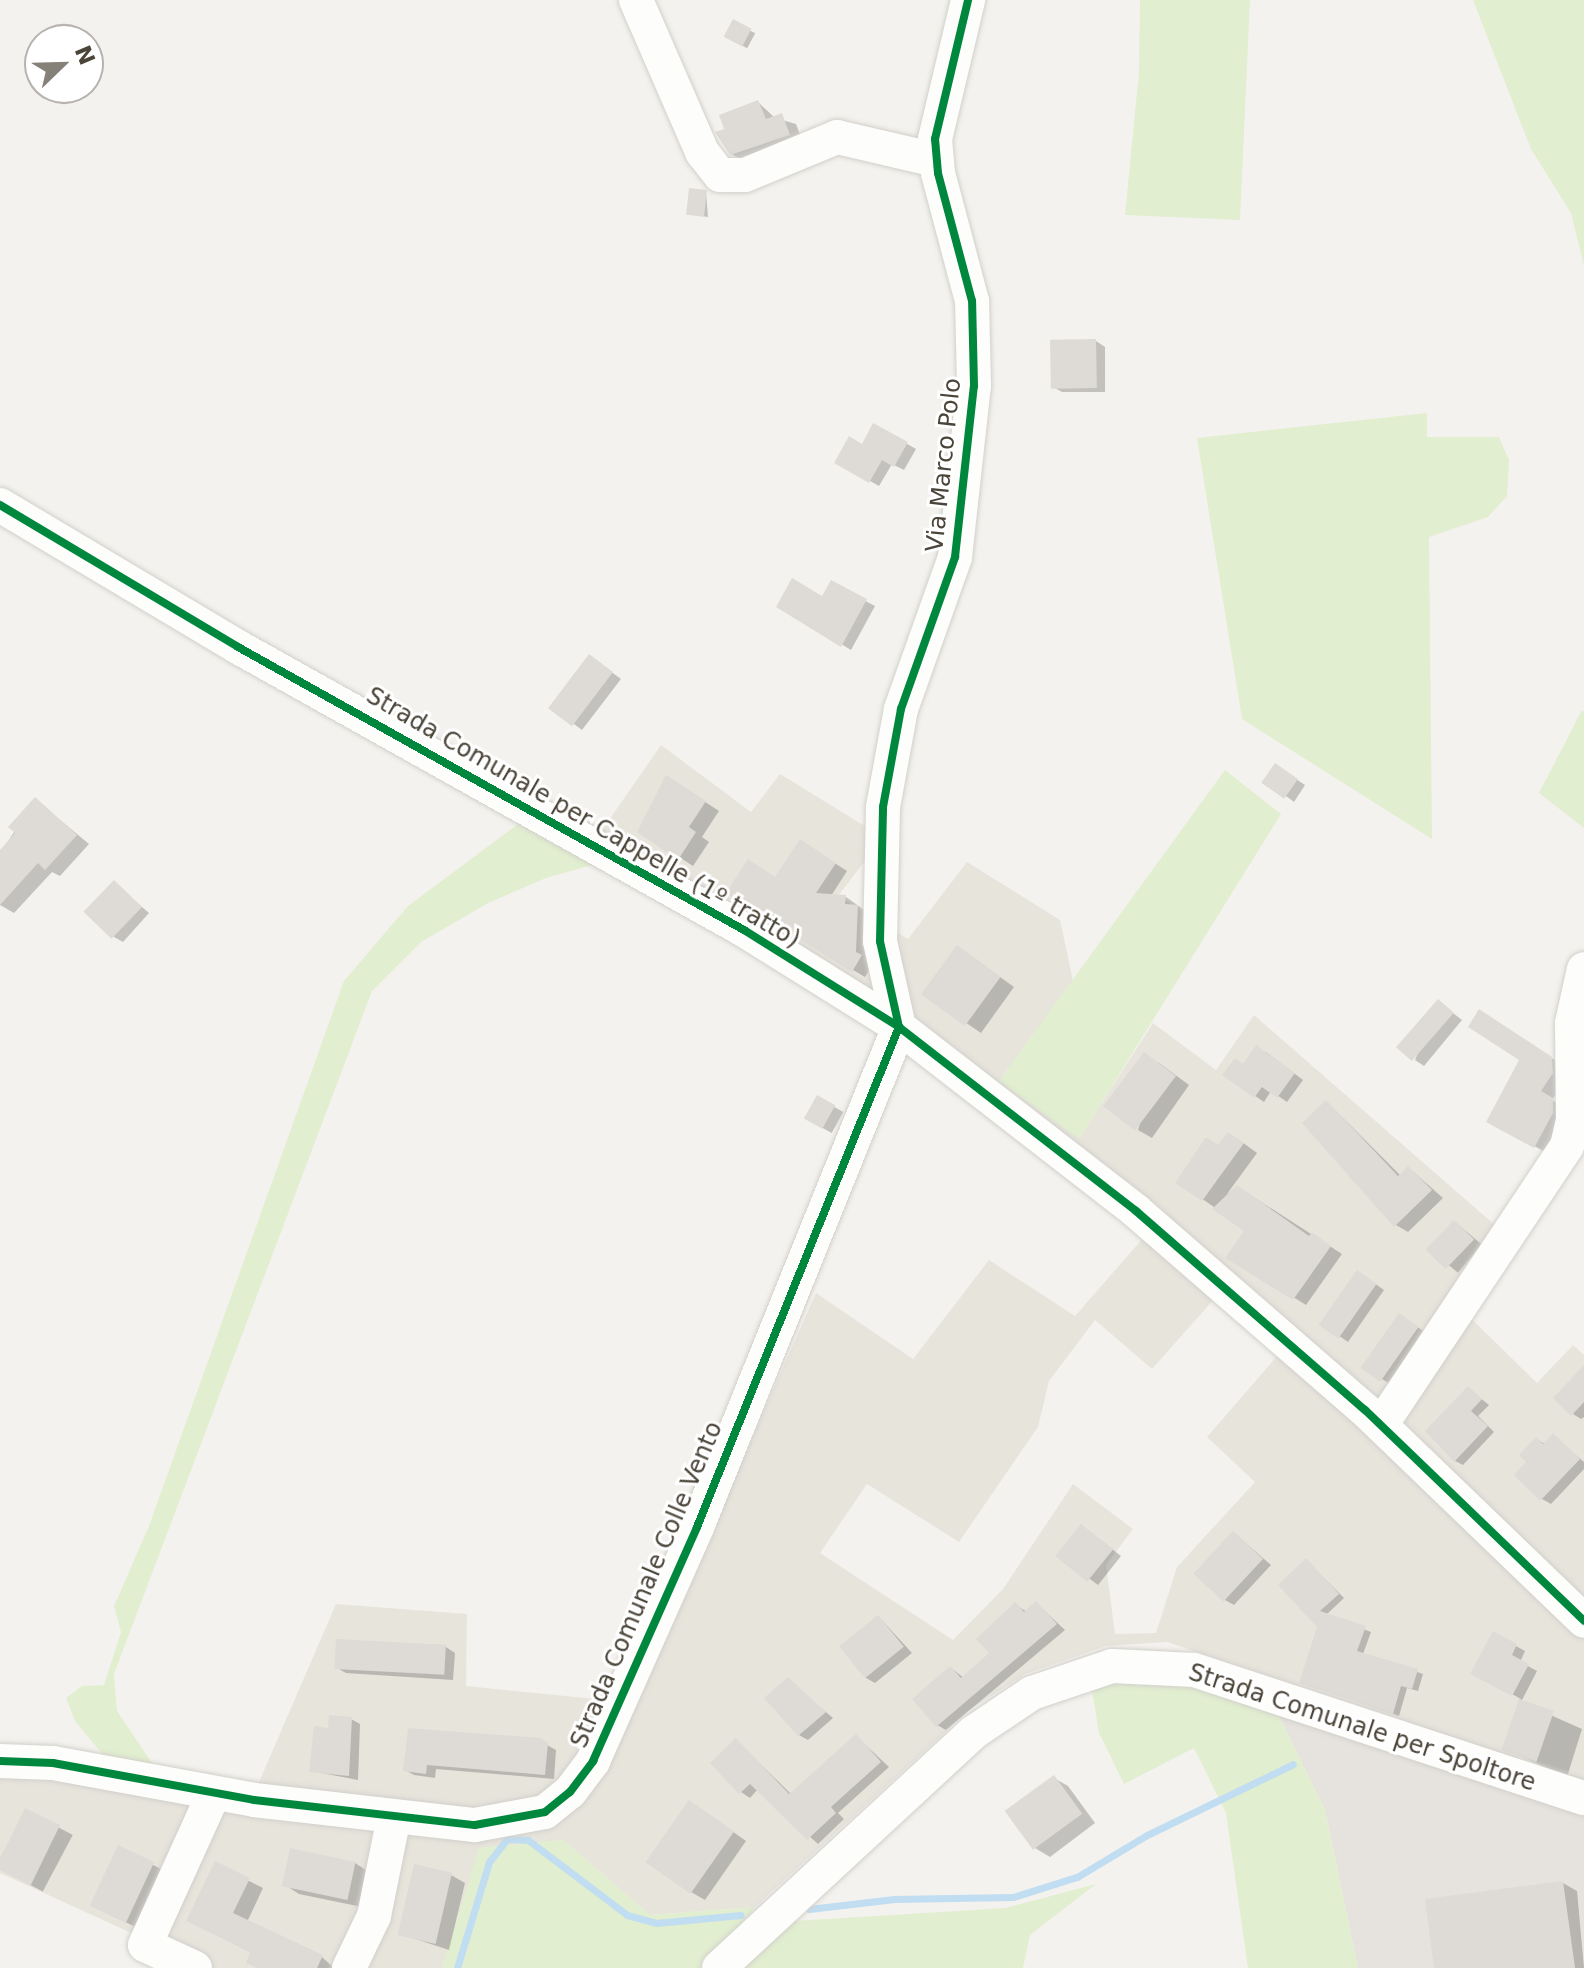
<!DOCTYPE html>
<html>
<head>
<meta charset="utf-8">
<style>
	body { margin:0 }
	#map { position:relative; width:1584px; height:1968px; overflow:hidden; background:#f4f2ee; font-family:"DejaVu Sans",sans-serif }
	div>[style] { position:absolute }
	.residential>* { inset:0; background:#e7e4dc }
	.industrial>* { inset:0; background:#e6e2de }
	.green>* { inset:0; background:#e1eecf }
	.shadow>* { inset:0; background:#0003; transform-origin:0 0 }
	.stream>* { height:7px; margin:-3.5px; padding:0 3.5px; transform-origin:3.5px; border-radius:3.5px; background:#c0ddf1 }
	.building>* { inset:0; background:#dedbd6; transform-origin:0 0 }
	.roads { filter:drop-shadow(0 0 2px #d2d0cb) drop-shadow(0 0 2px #d2d0cb) }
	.minor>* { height:34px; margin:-17px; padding:0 17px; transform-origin:17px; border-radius:17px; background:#fdfdfc }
	.cycleway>* { height:8px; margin:-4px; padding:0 4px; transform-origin:4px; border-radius:4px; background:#00873e }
	span { translate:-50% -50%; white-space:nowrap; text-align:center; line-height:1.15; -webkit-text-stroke:6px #fff; paint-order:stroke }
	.street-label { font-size:24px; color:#4b4439 }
	.north { position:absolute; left:24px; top:24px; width:80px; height:80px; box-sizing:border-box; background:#fff; border:2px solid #b7b4b0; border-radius:50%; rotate:67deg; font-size:22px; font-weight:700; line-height:32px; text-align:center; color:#4b4439 }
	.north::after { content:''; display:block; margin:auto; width:28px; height:36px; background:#868178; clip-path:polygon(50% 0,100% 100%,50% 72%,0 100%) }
</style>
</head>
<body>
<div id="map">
	<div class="residential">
		<i style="clip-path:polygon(evenodd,661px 745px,751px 812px,780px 774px,868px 828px,868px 857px,838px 896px,908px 939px,967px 862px,1060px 920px,1073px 981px,999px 1081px,1079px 1138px,1153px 1023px,1216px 1070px,1254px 1015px,1496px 1226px,1448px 1296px,1537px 1383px,1573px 1345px,1584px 1355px,1584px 1781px,1167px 1642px,1106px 1646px,1025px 1674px,968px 1711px,755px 1907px,650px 1915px,563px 1840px,480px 1848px,442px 1968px,208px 1968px,0 1873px,0 1750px,256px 1789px,336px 1604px,467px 1614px,466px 1686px,635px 1703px,816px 1293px,913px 1359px,989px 1260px,1075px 1316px,1159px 1220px,598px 836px,661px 745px,1215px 1298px,1278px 1355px,1207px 1437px,1255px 1482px,1177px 1567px,1156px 1633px,1115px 1634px,1106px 1565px,1133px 1529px,1073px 1484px,1003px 1589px,953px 1640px,820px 1553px,867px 1484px,959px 1542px,1038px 1427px,1049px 1381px,1095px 1320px,1152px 1369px,1215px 1298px)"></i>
	</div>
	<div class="industrial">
		<i style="clip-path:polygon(1275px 1708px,1584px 1814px,1584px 1968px,1358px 1968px,1325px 1810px)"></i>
	</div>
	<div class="green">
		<i style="clip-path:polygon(1140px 0,1250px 0,1240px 220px,1125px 215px,1139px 72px)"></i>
		<i style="clip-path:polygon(1473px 0,1584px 0,1584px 266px,1571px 213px,1531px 149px)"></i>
		<i style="clip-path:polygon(1427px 413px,1427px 437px,1499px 437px,1509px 460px,1507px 496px,1488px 517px,1429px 537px,1432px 839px,1242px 719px,1197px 438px)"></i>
		<i style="clip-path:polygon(1582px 710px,1584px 712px,1584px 828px,1539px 793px)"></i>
		<i style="clip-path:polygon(1225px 770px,1281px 814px,1079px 1139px,999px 1081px)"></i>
		<i style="clip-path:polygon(526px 818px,606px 861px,546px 878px,490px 902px,421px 942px,372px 991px,114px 1674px,117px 1711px,158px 1772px,115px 1769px,75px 1721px,66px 1698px,82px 1686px,104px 1685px,121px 1632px,114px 1606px,149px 1526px,344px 981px,408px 906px)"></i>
		<i style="clip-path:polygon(1190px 1679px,1275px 1708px,1325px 1810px,1358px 1968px,1248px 1968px,1226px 1813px,1194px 1748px,1124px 1784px,1099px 1733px,1091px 1684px)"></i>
		<i style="clip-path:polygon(563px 1840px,650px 1915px,755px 1907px,745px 1921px,795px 1921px,1006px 1908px,1096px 1884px,1030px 1935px,1023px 1968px,442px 1968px,479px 1848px)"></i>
	</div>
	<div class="shadow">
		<i style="left:734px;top:22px;width:24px;height:17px;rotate:28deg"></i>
		<i style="clip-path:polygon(758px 102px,775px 118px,796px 124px,803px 143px,746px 162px,731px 154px,726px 130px)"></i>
		<i style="clip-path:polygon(706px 192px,708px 217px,689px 214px)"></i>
		<i style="clip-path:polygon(1096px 341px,1105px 347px,1105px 392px,1062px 392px,1053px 387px)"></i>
		<i style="clip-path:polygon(874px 425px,916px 449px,904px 470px,892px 464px,879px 486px,836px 462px,863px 446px)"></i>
		<i style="clip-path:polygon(831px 583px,875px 606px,851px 650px,778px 606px,823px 599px)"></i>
		<i style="clip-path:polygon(598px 662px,621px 679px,582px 730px,551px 707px)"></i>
		<i style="clip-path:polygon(1284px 771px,1305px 785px,1294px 802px,1286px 796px)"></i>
		<i style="clip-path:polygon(681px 786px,719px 811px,702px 837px,709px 842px,693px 866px,639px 831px)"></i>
		<i style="clip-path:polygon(36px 800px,89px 844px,60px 876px,52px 872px,14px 913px,0 905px,0 853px)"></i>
		<i style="clip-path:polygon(813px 849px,847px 871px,831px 896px,846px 897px,870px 914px,873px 964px,865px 977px,853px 970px,776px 879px)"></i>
		<i style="clip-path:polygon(114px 883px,149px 913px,123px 942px,114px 937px)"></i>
		<i style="clip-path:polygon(971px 956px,1014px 987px,981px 1033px,924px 994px)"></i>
		<i style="clip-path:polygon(1439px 1002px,1462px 1020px,1424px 1066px,1415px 1060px)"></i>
		<i style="clip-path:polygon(1491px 1019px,1564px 1066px,1564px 1080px,1552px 1100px,1564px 1107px,1547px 1153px,1489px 1121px,1522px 1060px)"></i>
		<i style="clip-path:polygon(1266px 1052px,1303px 1080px,1287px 1102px,1271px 1091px,1264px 1102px,1225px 1075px)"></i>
		<i style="clip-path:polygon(1159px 1063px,1189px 1085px,1152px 1138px,1138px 1130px)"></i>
		<i style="left:818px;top:1098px;width:29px;height:24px;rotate:29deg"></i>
		<i style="clip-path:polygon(1327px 1102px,1401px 1176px,1409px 1168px,1443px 1198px,1408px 1232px,1396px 1225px)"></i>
		<i style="clip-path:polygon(1242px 1142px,1257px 1153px,1227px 1194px,1238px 1187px,1342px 1254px,1306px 1305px,1228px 1257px,1247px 1230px,1178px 1182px,1220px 1147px)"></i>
		<i style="left:1455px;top:1222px;width:35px;height:37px;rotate:40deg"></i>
		<i style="clip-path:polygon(1367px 1278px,1384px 1290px,1348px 1342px,1322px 1324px)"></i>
		<i style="clip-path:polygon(1409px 1321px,1426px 1333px,1390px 1384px,1382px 1379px)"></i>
		<i style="clip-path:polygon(1584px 1375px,1584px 1417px,1581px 1419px,1573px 1414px)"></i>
		<i style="clip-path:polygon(1468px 1388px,1489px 1405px,1478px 1416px,1494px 1432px,1463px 1465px,1455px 1461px)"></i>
		<i style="clip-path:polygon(1553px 1436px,1584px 1462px,1584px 1469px,1551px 1504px,1542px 1499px,1529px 1462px,1536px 1439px,1545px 1444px)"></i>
		<i style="clip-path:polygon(1090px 1532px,1121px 1556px,1098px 1585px,1059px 1556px)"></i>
		<i style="clip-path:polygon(1234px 1533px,1271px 1565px,1234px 1605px,1225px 1600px)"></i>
		<i style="clip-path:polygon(1306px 1560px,1344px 1598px,1326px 1615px,1371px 1632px,1363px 1654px,1423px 1674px,1418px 1691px,1407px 1688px,1399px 1716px,1301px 1682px,1320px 1626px)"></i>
		<i style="clip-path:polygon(1036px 1603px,1065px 1630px,946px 1730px,937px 1725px,951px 1668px,964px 1678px,992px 1653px,1016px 1605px,1027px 1612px)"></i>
		<i style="clip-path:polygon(879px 1617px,912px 1653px,875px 1683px,866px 1678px)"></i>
		<i style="clip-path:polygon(1494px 1634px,1525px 1651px,1520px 1662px,1537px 1671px,1521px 1702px,1582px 1729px,1567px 1777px,1505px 1749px,1521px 1699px,1473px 1673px)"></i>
		<i style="clip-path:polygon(446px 1647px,455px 1653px,453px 1680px,346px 1673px,337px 1668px)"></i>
		<i style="clip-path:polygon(788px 1680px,833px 1718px,808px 1740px,799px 1735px)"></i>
		<i style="clip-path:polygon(351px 1719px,360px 1724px,358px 1780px,311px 1771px,330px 1730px)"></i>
		<i style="clip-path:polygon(410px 1730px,547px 1745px,556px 1750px,554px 1779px,436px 1769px,435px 1778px,414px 1775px,405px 1770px)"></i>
		<i style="clip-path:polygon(857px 1737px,889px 1767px,838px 1813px,844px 1819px,818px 1844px,758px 1789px,750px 1798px,741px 1792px,736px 1740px,791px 1794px)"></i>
		<i style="clip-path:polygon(1054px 1778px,1068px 1786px,1095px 1823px,1050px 1857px,1035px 1848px)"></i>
		<i style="left:26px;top:1810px;width:53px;height:64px;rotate:28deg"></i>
		<i style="clip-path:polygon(704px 1811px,746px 1841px,705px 1900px,691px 1892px)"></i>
		<i style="clip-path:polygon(119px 1848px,167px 1872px,140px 1929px,106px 1913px)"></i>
		<i style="clip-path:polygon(355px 1863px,369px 1872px,362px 1907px,299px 1894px,285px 1885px)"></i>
		<i style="clip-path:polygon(216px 1864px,263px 1888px,247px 1922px,322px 1957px,334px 1968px,259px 1968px,252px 1953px,203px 1928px)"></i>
		<i style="clip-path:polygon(451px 1875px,465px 1883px,449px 1950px,400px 1934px)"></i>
		<i style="clip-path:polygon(1563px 1883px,1577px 1891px,1584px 1968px,1436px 1968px)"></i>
	</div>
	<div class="stream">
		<i style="left:809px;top:1909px;width:86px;rotate:-6.7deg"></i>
		<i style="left:894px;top:1899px;width:119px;rotate:-1deg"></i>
		<i style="left:1013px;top:1897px;width:67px;rotate:-17.4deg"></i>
		<i style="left:1077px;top:1877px;width:82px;rotate:-31deg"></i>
		<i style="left:1147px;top:1835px;width:162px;rotate:-25.9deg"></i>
		<i style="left:457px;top:1968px;width:111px;rotate:-73.2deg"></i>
		<i style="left:489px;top:1862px;width:29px;rotate:-52deg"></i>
		<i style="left:507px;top:1839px;width:21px;rotate:3deg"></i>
		<i style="left:528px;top:1840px;width:124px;rotate:37.1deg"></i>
		<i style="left:627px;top:1915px;width:30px;rotate:15deg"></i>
		<i style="left:656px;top:1923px;width:85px;rotate:-5.4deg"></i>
	</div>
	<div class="building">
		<i style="left:733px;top:19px;width:21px;height:20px;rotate:28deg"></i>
		<i style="clip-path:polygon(758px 100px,766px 119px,782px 113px,790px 135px,730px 155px,715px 132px,724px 129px,719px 115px)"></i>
		<i style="left:689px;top:188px;width:18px;height:27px;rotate:6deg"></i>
		<i style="left:1096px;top:339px;width:49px;height:46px;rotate:89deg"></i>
		<i style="clip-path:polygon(873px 423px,908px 442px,894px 467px,882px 460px,869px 483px,834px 463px,849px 436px,862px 444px)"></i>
		<i style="clip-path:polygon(792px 578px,822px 596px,831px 580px,867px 599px,841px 647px,776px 607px)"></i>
		<i style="left:589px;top:654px;width:30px;height:68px;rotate:37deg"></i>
		<i style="left:1275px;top:763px;width:28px;height:24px;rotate:35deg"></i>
		<i style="clip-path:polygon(666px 775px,706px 801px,689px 827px,696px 832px,678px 860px,637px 832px)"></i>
		<i style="clip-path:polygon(35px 797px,77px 835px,45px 870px,38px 863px,0 905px,0 850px,15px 833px,8px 827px)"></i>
		<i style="clip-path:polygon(800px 839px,836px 863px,816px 893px,846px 895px,845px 904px,858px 905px,856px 952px,862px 955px,852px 972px,726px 893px,748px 859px,775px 877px)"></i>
		<i style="left:114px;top:880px;width:39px;height:44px;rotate:44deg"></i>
		<i style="left:957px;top:945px;width:54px;height:61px;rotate:36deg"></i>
		<i style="left:1438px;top:999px;width:21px;height:64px;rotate:41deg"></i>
		<i style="clip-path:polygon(1479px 1009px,1552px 1057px,1553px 1073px,1541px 1091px,1553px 1098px,1553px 1113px,1534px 1148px,1486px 1122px,1519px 1060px,1468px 1027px)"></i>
		<i style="clip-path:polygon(1256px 1045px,1295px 1073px,1277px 1098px,1262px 1087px,1254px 1098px,1222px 1075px,1235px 1058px,1243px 1064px)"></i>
		<i style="left:1144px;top:1052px;width:40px;height:68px;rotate:37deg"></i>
		<i style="left:817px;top:1095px;width:21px;height:27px;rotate:29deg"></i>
		<i style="clip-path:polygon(1326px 1100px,1398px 1176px,1408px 1166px,1432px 1190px,1394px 1227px,1302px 1123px)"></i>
		<i style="clip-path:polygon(1228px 1132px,1244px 1143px,1202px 1201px,1175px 1183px,1206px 1137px,1218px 1145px)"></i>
		<i style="clip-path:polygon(1237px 1185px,1309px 1236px,1312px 1232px,1331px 1246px,1293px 1300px,1225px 1258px,1244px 1231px,1212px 1209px)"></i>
		<i style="left:1454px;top:1220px;width:28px;height:41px;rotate:44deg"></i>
		<i style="left:1357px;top:1270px;width:24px;height:67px;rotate:35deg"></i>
		<i style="left:1399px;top:1313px;width:24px;height:67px;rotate:35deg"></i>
		<i style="clip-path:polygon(1584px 1365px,1584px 1402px,1571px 1416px,1553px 1398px)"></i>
		<i style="clip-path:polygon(1468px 1386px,1482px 1399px,1471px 1411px,1488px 1426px,1454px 1462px,1425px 1431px)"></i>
		<i style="clip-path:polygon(1553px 1433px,1580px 1459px,1540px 1501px,1514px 1475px,1526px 1462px,1519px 1455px,1536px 1437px,1543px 1444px)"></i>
		<i style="left:1081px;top:1524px;width:41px;height:41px;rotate:39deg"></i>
		<i style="left:1233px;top:1531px;width:41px;height:58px;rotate:43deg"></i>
		<i style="clip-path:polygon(1306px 1558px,1339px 1594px,1320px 1611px,1366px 1626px,1357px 1651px,1418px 1669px,1412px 1689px,1401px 1686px,1393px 1714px,1299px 1683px,1317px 1627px,1278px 1585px)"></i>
		<i style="clip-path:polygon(1036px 1601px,1057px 1624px,936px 1727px,912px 1699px,950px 1666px,961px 1678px,989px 1653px,976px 1639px,1015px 1602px,1024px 1612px)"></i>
		<i style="left:878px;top:1615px;width:41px;height:50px;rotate:51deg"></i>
		<i style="clip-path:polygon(1493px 1631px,1517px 1644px,1512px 1655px,1529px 1664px,1512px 1696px,1470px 1674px)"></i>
		<i style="left:336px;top:1639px;width:110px;height:30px;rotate:3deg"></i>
		<i style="clip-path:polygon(788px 1677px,826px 1712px,798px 1736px,764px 1698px)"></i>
		<i style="left:1519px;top:1699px;width:37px;height:54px;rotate:19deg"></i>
		<i style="clip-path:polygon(329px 1715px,352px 1717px,349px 1776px,309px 1772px,314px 1726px,328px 1728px)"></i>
		<i style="clip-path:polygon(408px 1728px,541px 1738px,548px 1743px,545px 1775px,427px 1765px,426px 1774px,403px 1771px)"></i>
		<i style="clip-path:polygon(856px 1734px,881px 1762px,831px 1807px,836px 1813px,807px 1840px,750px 1784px,739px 1794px,710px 1763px,736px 1738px,789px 1794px)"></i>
		<i style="left:1054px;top:1775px;width:48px;height:61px;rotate:54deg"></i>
		<i style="left:689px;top:1800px;width:55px;height:76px;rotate:35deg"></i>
		<i style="left:25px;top:1808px;width:39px;height:67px;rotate:26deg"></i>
		<i style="left:118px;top:1845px;width:40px;height:67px;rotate:25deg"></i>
		<i style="left:290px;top:1848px;width:67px;height:39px;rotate:12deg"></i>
		<i style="clip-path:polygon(215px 1861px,250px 1878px,233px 1913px,323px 1955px,317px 1968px,257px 1968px,246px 1963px,250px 1952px,186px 1921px)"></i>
		<i style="left:414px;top:1864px;width:39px;height:73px;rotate:13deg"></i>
		<i style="clip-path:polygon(1563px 1881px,1575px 1968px,1434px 1968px,1425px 1899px)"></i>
	</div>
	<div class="roads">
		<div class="minor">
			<i style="left:636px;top:0;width:166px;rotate:66.5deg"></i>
			<i style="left:702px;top:152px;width:29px;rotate:52deg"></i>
			<i style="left:720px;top:175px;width:25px"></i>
			<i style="left:745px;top:175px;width:100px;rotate:-22.4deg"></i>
			<i style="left:837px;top:137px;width:102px;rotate:13.1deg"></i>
			<i style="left:0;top:505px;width:277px;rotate:30.8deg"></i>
			<i style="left:238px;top:647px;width:580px;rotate:29.22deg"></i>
			<i style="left:744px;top:930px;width:183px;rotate:32deg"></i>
			<i style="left:899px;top:1027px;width:300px;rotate:37.8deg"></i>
			<i style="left:1136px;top:1211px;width:303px;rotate:41deg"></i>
			<i style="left:1365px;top:1410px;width:304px;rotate:43.9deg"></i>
			<i style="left:1381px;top:1425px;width:335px;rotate:-56.3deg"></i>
			<i style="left:1567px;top:1146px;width:28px;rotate:-77deg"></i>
			<i style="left:1573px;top:1119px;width:96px;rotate:-90.6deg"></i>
			<i style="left:1572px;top:1023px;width:55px;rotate:-77.5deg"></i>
			<i style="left:0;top:1761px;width:53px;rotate:2.2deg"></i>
			<i style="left:53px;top:1763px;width:204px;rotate:10.4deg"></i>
			<i style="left:254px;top:1800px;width:222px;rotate:6.5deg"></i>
			<i style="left:475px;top:1825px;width:71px;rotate:-10.5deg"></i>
			<i style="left:545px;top:1812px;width:32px;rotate:-39deg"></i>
			<i style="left:570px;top:1792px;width:39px;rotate:-53deg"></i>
			<i style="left:593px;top:1761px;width:256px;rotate:-66deg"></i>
			<i style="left:697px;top:1527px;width:539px;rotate:-68deg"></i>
			<i style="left:899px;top:1027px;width:88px;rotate:-102.5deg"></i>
			<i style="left:880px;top:941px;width:134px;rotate:-88.7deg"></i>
			<i style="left:883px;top:807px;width:100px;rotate:-79.6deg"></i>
			<i style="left:901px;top:709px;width:161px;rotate:-70.4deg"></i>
			<i style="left:955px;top:557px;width:172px;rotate:-83.7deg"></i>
			<i style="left:974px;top:386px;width:85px;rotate:-91.3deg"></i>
			<i style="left:972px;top:301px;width:132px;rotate:-104.9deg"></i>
			<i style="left:938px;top:173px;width:34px;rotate:-95deg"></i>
			<i style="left:935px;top:139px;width:143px;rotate:-76.6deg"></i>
			<i style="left:195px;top:1968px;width:55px;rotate:-155.3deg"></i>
			<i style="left:145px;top:1945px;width:167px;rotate:-65.6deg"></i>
			<i style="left:349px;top:1968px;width:58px;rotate:-64.3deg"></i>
			<i style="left:374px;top:1916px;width:101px;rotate:-78.6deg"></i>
			<i style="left:719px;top:1968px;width:347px;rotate:-42.8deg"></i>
			<i style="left:974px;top:1732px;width:70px;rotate:-33.9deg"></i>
			<i style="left:1032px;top:1693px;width:84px;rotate:-18.6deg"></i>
			<i style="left:1112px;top:1666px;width:82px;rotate:2.8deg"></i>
			<i style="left:1194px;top:1670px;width:410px;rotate:18.2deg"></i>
		</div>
	</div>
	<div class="cycleway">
		<i style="left:0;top:505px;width:277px;rotate:30.8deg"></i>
		<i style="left:238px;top:647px;width:580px;rotate:29.22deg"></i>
		<i style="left:744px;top:930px;width:183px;rotate:32deg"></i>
		<i style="left:899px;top:1027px;width:300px;rotate:37.8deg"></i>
		<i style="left:1136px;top:1211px;width:303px;rotate:41deg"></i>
		<i style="left:1365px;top:1410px;width:304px;rotate:43.9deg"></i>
		<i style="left:0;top:1761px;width:53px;rotate:2.2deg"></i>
		<i style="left:53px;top:1763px;width:204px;rotate:10.4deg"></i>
		<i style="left:254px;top:1800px;width:222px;rotate:6.5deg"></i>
		<i style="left:475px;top:1825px;width:71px;rotate:-10.5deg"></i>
		<i style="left:545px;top:1812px;width:32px;rotate:-39deg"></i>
		<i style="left:570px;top:1792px;width:39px;rotate:-53deg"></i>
		<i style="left:593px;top:1761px;width:256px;rotate:-66deg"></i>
		<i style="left:697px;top:1527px;width:539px;rotate:-68deg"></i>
		<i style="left:899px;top:1027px;width:88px;rotate:-102.5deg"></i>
		<i style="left:880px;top:941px;width:134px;rotate:-88.7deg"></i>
		<i style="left:883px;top:807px;width:100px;rotate:-79.6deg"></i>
		<i style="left:901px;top:709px;width:161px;rotate:-70.4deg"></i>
		<i style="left:955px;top:557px;width:172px;rotate:-83.7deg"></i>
		<i style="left:974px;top:386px;width:85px;rotate:-91.3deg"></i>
		<i style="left:972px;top:301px;width:132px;rotate:-104.9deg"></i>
		<i style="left:938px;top:173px;width:34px;rotate:-95deg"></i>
		<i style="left:935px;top:139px;width:143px;rotate:-76.6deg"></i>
	</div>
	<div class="street-label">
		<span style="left:944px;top:465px;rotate:-84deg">Via Marco Polo</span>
		<span style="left:583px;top:818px;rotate:30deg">Strada Comunale per Cappelle (1º tratto)</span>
		<span style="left:647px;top:1585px;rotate:-67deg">Strada Comunale Colle Vento</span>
		<span style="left:1362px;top:1728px;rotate:18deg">Strada Comunale per Spoltore</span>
	</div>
	<div class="north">N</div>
</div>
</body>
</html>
